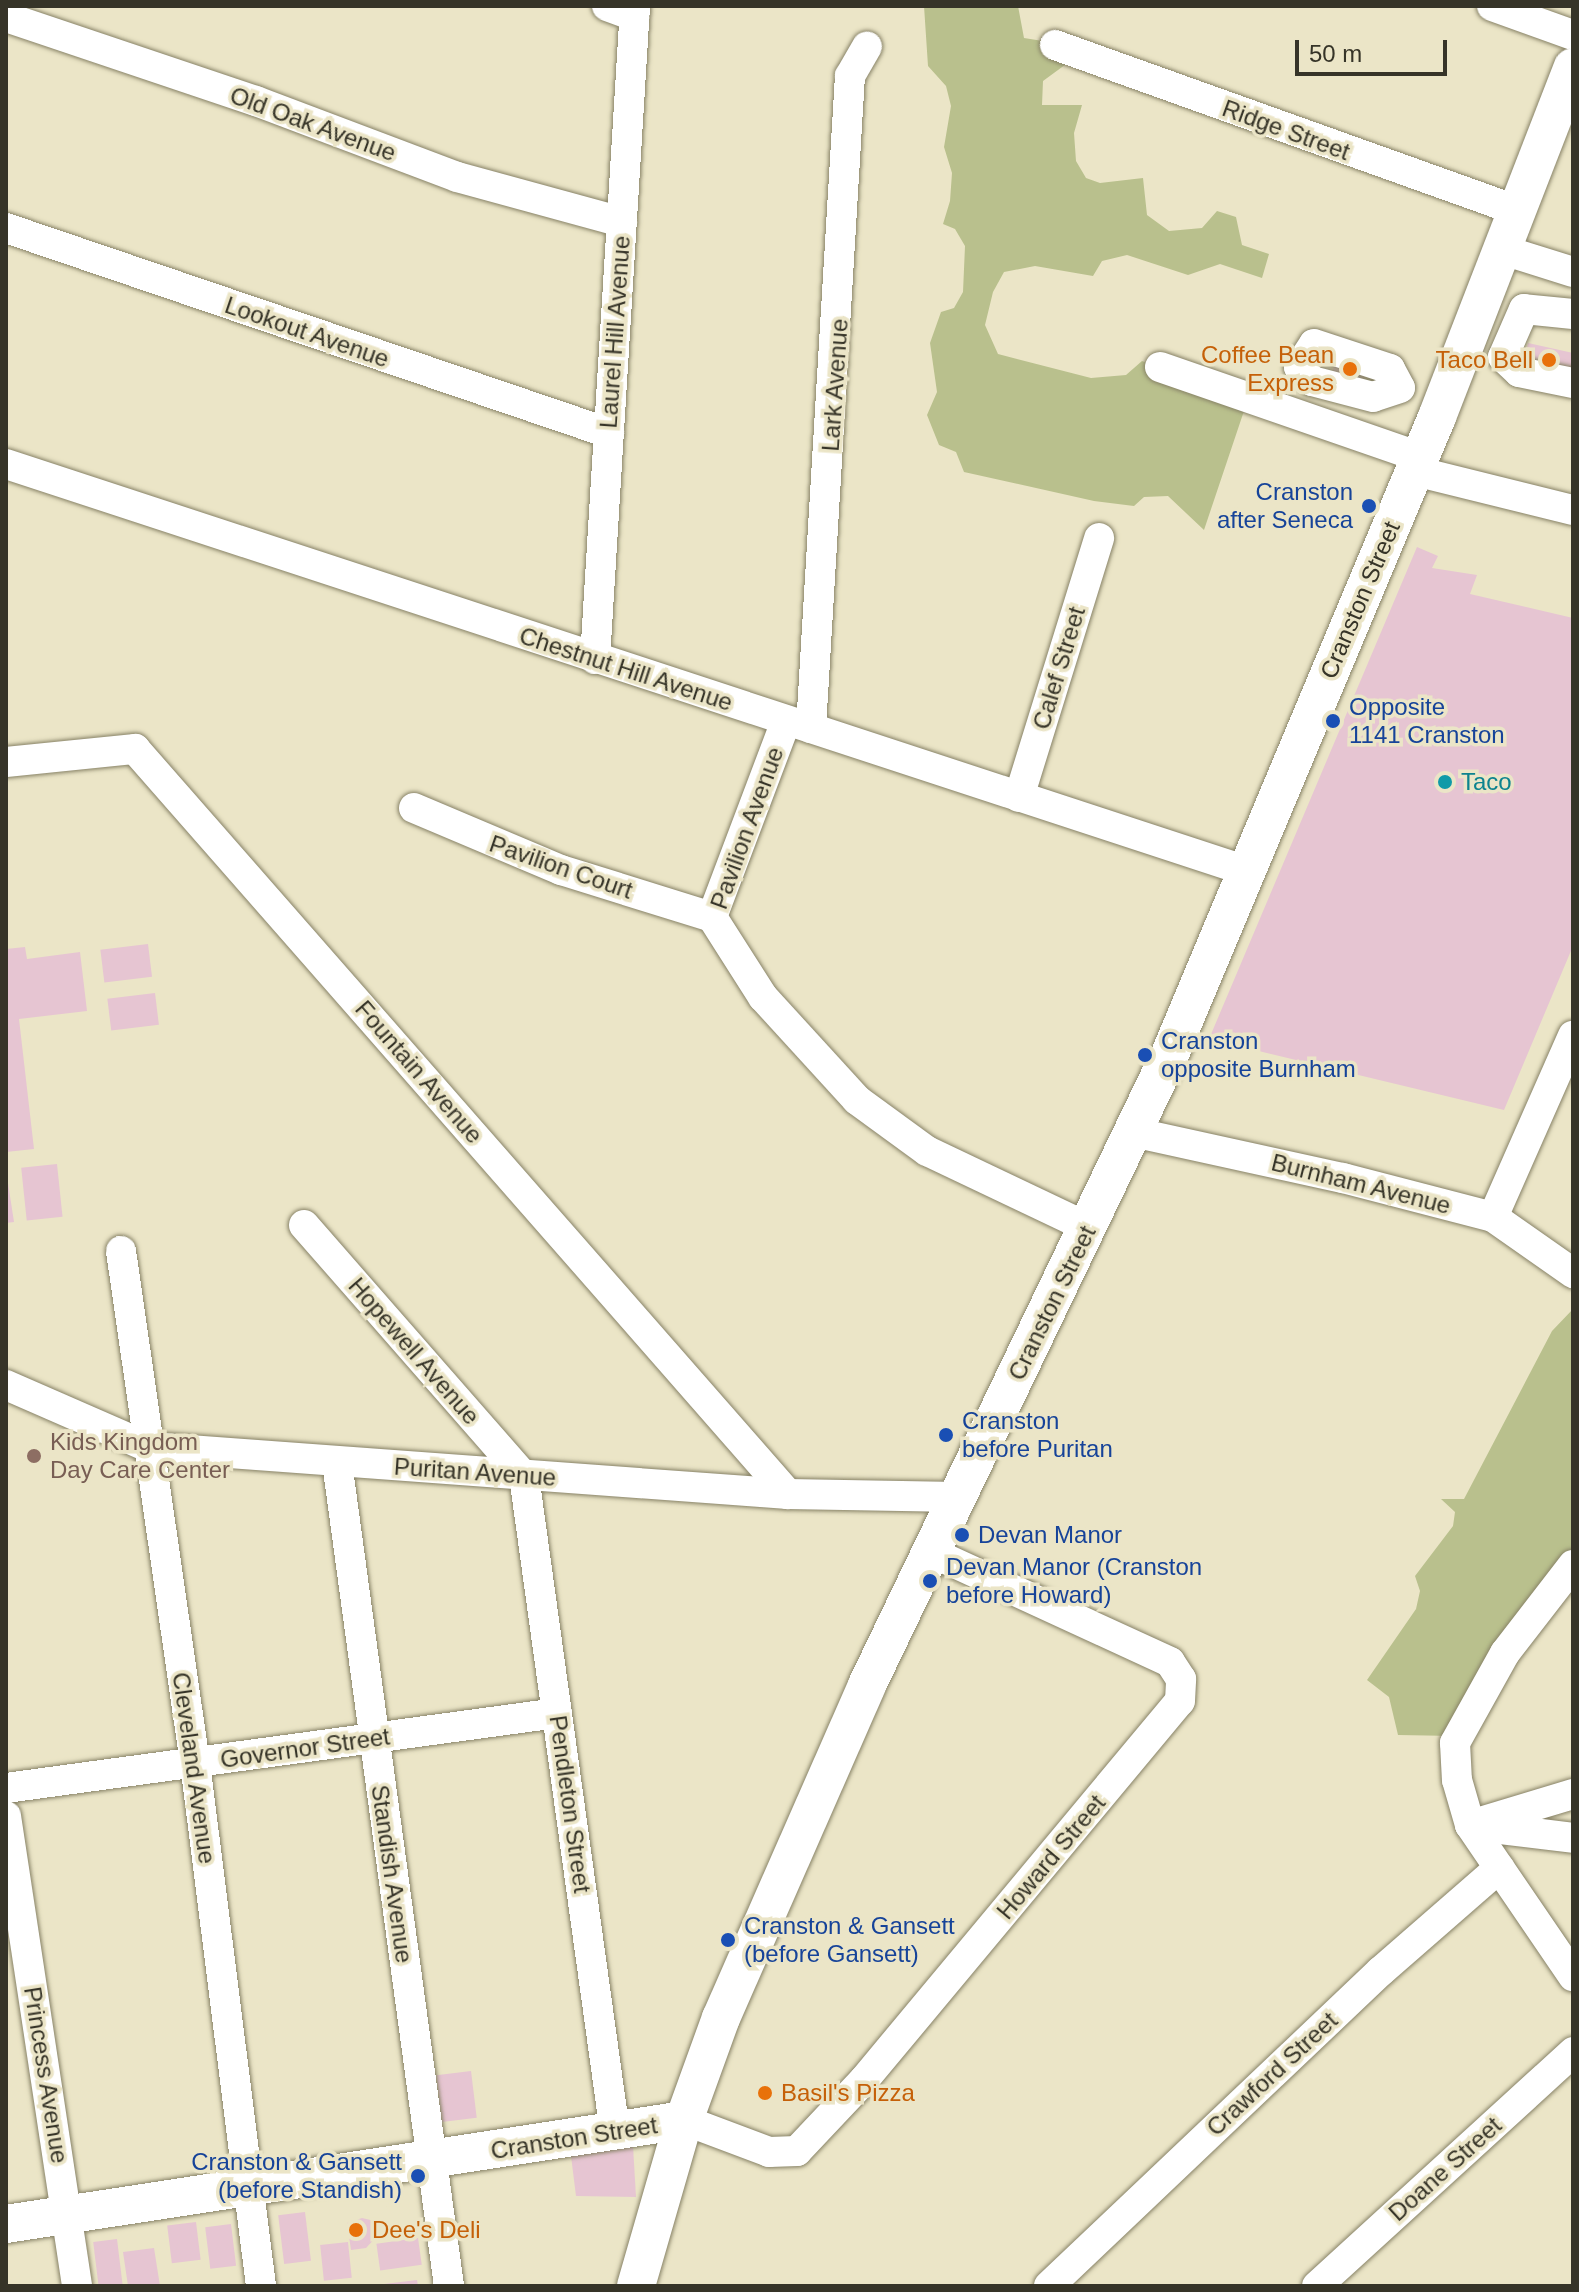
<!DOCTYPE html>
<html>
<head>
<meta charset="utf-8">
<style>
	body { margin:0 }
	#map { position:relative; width:1579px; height:2292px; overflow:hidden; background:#ebe5c7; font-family:Arial,sans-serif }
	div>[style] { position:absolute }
	.green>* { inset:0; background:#b9c08d }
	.building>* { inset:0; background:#e6c5d2; transform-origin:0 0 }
	.roads { filter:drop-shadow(0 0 2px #878266) drop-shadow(0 0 2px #878266) }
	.minor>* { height:30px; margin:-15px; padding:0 15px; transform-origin:15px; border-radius:15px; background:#fff }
	.major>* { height:38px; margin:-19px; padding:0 19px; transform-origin:19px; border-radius:19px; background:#fff }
	.dots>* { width:22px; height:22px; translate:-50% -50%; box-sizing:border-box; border:4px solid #ebe5c7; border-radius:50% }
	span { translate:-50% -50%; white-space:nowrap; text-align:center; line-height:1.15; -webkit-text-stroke:7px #ebe5c7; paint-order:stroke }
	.street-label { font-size:24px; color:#363428 }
	.food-label { font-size:24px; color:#c56008 }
	.right { translate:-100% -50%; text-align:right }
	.left { translate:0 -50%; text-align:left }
	.transit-label { font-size:24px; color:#164399 }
	.culture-label { font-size:24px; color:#0d838f }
	.education-label { font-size:24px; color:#785e54 }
	.frame { position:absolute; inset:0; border:8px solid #363428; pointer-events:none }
	.scale { position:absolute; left:1295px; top:40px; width:152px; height:36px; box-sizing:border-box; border:4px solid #363428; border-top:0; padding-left:10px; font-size:24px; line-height:28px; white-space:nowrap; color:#363428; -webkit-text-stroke:6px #ebe5c7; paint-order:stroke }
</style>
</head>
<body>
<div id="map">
	<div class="green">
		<i style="clip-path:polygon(924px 6px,1018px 6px,1024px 38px,1074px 46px,1073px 59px,1043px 81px,1042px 105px,1082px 105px,1074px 133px,1076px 161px,1086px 178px,1100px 183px,1143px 178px,1147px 215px,1169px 231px,1202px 228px,1217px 211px,1236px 217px,1242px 245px,1269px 254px,1262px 278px,1220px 264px,1188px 275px,1127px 255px,1102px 261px,1093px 276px,1035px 266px,1004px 272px,993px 292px,985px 325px,998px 354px,1091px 378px,1126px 375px,1142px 361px,1248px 399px,1204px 530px,1168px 496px,1144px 497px,1134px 506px,1094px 501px,964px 472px,956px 452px,939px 445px,927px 415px,937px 392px,930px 343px,941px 312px,954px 308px,963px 292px,965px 246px,955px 229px,943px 224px,950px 201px,952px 173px,944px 147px,951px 106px,946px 86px,928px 66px)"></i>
		<i style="clip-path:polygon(1573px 1309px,1573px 1564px,1455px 1736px,1398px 1735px,1389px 1697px,1367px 1680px,1416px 1609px,1420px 1591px,1415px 1576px,1453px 1526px,1455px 1512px,1441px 1499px,1464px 1499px,1552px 1331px)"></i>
	</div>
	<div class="building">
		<i style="clip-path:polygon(1528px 343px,1573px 353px,1573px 379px,1523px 367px)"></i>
		<i style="left:1338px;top:354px;width:33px;height:21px;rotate:18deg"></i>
		<i style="clip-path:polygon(1417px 547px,1438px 556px,1432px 568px,1477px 575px,1470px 594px,1573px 618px,1573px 946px,1504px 1110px,1209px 1039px)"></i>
		<i style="left:148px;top:944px;width:33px;height:48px;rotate:83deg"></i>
		<i style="clip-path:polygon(25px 947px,27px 959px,80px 952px,87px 1011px,19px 1019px,34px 1149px,6px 1152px,6px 949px)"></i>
		<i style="left:155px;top:993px;width:32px;height:48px;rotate:83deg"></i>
		<i style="left:57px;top:1164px;width:53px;height:36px;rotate:84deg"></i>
		<i style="clip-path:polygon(6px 1170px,14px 1222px,6px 1223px)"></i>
		<i style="left:471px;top:2071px;width:47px;height:35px;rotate:83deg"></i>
		<i style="clip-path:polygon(633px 2146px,636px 2197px,576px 2196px,571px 2156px)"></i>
		<i style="left:305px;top:2212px;width:49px;height:27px;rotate:83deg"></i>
		<i style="clip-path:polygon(362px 2218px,379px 2222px,378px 2235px,366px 2248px,351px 2250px,347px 2223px)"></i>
		<i style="left:196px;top:2222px;width:38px;height:29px;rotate:83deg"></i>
		<i style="left:231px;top:2224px;width:42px;height:26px;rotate:83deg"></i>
		<i style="left:418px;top:2238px;width:27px;height:42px;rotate:82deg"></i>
		<i style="left:117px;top:2239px;width:47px;height:24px;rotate:83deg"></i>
		<i style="left:348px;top:2242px;width:36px;height:28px;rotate:84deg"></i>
		<i style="clip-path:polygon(154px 2248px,160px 2286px,128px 2286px,123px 2252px)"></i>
		<i style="clip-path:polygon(417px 2280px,418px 2286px,384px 2286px,384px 2284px)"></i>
	</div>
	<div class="roads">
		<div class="minor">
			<i style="left:607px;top:6px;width:29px;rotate:20deg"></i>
			<i style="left:1492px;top:6px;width:86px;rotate:19.7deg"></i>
			<i style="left:6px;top:17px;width:264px;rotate:18.6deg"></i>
			<i style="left:256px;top:101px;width:215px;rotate:20.7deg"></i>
			<i style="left:457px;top:177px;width:171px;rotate:15.3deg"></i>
			<i style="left:1055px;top:45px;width:492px;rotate:19.7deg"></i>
			<i style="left:6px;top:228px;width:637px;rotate:18.78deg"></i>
			<i style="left:1503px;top:250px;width:73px;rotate:17.4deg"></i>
			<i style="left:1573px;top:314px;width:49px;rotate:-174.2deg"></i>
			<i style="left:1524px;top:309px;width:52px;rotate:113.6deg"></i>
			<i style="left:1503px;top:357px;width:22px;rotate:43deg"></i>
			<i style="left:1519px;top:372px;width:55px;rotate:11.5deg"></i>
			<i style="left:1314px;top:344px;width:80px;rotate:18.2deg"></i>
			<i style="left:1390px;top:369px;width:21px;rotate:62deg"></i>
			<i style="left:1400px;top:388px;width:28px;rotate:162deg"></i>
			<i style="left:1373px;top:397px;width:63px;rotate:-165.3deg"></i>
			<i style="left:1312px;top:381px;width:19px;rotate:-133deg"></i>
			<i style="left:1299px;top:367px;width:27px;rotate:-57deg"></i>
			<i style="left:1160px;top:367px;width:275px;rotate:19.1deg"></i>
			<i style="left:6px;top:464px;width:1306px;rotate:18.16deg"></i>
			<i style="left:1415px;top:471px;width:163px;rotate:13.9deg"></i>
			<i style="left:595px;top:659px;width:654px;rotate:-86.49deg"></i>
			<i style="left:811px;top:728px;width:653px;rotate:-86.58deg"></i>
			<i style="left:850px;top:76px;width:34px;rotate:-60deg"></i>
			<i style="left:6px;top:762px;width:130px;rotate:-5.8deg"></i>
			<i style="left:135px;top:749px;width:991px;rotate:48.77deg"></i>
			<i style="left:1019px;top:797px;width:271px;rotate:-72.8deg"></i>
			<i style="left:414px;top:808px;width:160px;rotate:22.9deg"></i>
			<i style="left:561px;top:870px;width:158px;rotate:17.3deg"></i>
			<i style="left:712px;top:917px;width:95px;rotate:57.5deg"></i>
			<i style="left:763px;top:997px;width:139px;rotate:47.6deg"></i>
			<i style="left:857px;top:1100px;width:87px;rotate:36.1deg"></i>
			<i style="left:927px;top:1151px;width:179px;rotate:25.4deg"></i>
			<i style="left:712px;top:917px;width:210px;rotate:-69.3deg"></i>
			<i style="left:1133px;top:1132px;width:215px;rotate:12.4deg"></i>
			<i style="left:1343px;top:1178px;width:155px;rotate:14.6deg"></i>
			<i style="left:1493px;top:1217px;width:98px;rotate:35deg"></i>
			<i style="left:1493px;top:1217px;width:198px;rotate:-66.2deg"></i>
			<i style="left:304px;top:1225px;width:334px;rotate:48.8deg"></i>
			<i style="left:524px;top:1476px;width:663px;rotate:82.11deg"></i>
			<i style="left:121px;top:1251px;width:517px;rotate:81.78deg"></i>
			<i style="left:195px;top:1763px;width:527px;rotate:82.81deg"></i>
			<i style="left:6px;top:1385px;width:155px;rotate:23.6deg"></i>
			<i style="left:148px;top:1447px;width:642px;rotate:4.2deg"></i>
			<i style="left:788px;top:1494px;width:170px;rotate:1deg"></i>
			<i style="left:337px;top:1462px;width:832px;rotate:82.26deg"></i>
			<i style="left:1573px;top:1565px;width:111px;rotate:127.7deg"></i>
			<i style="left:1505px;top:1653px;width:103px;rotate:119.1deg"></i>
			<i style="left:1455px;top:1743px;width:37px;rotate:87deg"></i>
			<i style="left:1457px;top:1780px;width:47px;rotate:73.9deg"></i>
			<i style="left:1470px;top:1825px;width:183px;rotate:55.7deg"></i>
			<i style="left:6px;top:1788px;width:556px;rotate:-7.75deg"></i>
			<i style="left:6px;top:1816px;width:475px;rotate:81.4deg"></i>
			<i style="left:1470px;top:1825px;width:108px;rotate:-16.8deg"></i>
			<i style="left:1484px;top:1827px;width:90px;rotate:7deg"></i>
			<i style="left:684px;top:2120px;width:91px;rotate:20.6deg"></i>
			<i style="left:769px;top:2152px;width:28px;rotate:-2deg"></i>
			<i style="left:797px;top:2151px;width:98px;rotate:-46.7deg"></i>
			<i style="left:864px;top:2080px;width:493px;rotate:-50.2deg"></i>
			<i style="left:1180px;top:1701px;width:22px;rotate:-87deg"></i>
			<i style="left:1181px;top:1679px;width:20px;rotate:-123deg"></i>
			<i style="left:1170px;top:1662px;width:263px;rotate:-155.3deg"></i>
			<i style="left:1049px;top:2286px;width:458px;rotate:-43.5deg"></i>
			<i style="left:1381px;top:1971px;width:157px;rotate:-41.1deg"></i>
			<i style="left:1317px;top:2286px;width:347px;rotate:-42.4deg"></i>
		</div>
		<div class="major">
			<i style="left:6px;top:2224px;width:686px;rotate:-8.72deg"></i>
			<i style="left:684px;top:2120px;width:109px;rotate:-70.1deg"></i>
			<i style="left:721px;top:2018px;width:364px;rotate:-66.3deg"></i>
			<i style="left:867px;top:1685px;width:700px;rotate:-64.35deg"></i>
			<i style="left:1170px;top:1054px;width:691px;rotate:-67.26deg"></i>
			<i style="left:1437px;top:417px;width:375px;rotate:-68.8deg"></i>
			<i style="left:636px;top:2286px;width:173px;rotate:-73.9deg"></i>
		</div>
	</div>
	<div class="dots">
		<i style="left:1549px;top:360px;background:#e8710a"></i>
		<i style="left:1350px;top:369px;background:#e8710a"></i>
		<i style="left:1369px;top:506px;background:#1a4fb4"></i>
		<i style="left:1333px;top:721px;background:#1a4fb4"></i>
		<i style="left:1445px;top:782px;background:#0f9aa8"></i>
		<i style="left:1145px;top:1055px;background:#1a4fb4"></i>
		<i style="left:946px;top:1435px;background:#1a4fb4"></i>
		<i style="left:34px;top:1456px;background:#8d6e63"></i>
		<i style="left:962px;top:1535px;background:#1a4fb4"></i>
		<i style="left:930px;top:1581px;background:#1a4fb4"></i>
		<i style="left:728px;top:1940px;background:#1a4fb4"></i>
		<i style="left:765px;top:2093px;background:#e8710a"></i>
		<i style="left:418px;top:2176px;background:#1a4fb4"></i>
		<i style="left:356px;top:2230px;background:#e8710a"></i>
	</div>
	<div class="street-label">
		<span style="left:313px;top:124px;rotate:20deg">Old Oak Avenue</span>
		<span style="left:1286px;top:130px;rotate:20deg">Ridge Street</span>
		<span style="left:307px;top:332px;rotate:19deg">Lookout Avenue</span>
		<span style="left:615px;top:332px;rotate:-86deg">Laurel Hill Avenue</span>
		<span style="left:835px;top:385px;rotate:-86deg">Lark Avenue</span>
		<span style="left:1360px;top:600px;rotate:-67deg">Cranston Street</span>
		<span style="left:1059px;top:668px;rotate:-73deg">Calef Street</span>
		<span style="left:626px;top:669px;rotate:18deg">Chestnut Hill Avenue</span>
		<span style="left:747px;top:828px;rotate:-70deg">Pavilion Avenue</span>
		<span style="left:561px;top:867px;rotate:19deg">Pavilion Court</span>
		<span style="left:419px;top:1072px;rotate:49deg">Fountain Avenue</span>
		<span style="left:1361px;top:1184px;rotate:14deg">Burnham Avenue</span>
		<span style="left:1052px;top:1303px;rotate:-64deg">Cranston Street</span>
		<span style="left:414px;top:1351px;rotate:49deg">Hopewell Avenue</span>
		<span style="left:475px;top:1472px;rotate:4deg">Puritan Avenue</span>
		<span style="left:305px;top:1748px;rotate:-8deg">Governor Street</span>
		<span style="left:194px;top:1768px;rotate:82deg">Cleveland Avenue</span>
		<span style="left:570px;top:1804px;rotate:82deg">Pendleton Street</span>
		<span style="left:1051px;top:1857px;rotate:-50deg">Howard Street</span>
		<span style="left:392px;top:1874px;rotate:82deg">Standish Avenue</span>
		<span style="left:1272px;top:2074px;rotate:-43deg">Crawford Street</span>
		<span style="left:46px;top:2075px;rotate:81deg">Princess Avenue</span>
		<span style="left:574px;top:2138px;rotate:-9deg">Cranston Street</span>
		<span style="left:1445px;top:2169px;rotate:-42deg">Doane Street</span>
	</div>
	<div class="food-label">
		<span class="right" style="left:1334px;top:369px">Coffee Bean<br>Express</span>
		<span class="right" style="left:1533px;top:360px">Taco Bell</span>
		<span class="left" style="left:781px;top:2093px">Basil's Pizza</span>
		<span class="left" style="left:372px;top:2230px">Dee's Deli</span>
	</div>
	<div class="transit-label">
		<span class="right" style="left:1353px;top:506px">Cranston<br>after Seneca</span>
		<span class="left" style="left:1349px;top:721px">Opposite<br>1141 Cranston</span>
		<span class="left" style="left:1161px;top:1055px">Cranston<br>opposite Burnham</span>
		<span class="left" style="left:962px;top:1435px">Cranston<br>before Puritan</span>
		<span class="left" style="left:978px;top:1535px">Devan Manor</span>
		<span class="left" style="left:946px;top:1581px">Devan Manor (Cranston<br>before Howard)</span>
		<span class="left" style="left:744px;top:1940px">Cranston &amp; Gansett<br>(before Gansett)</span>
		<span class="right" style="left:402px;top:2176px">Cranston &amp; Gansett<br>(before Standish)</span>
	</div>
	<div class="culture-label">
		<span class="left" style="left:1461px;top:782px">Taco</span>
	</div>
	<div class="education-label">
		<span class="left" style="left:50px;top:1456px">Kids Kingdom<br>Day Care Center</span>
	</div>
	<div class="frame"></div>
	<div class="scale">50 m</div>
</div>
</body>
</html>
